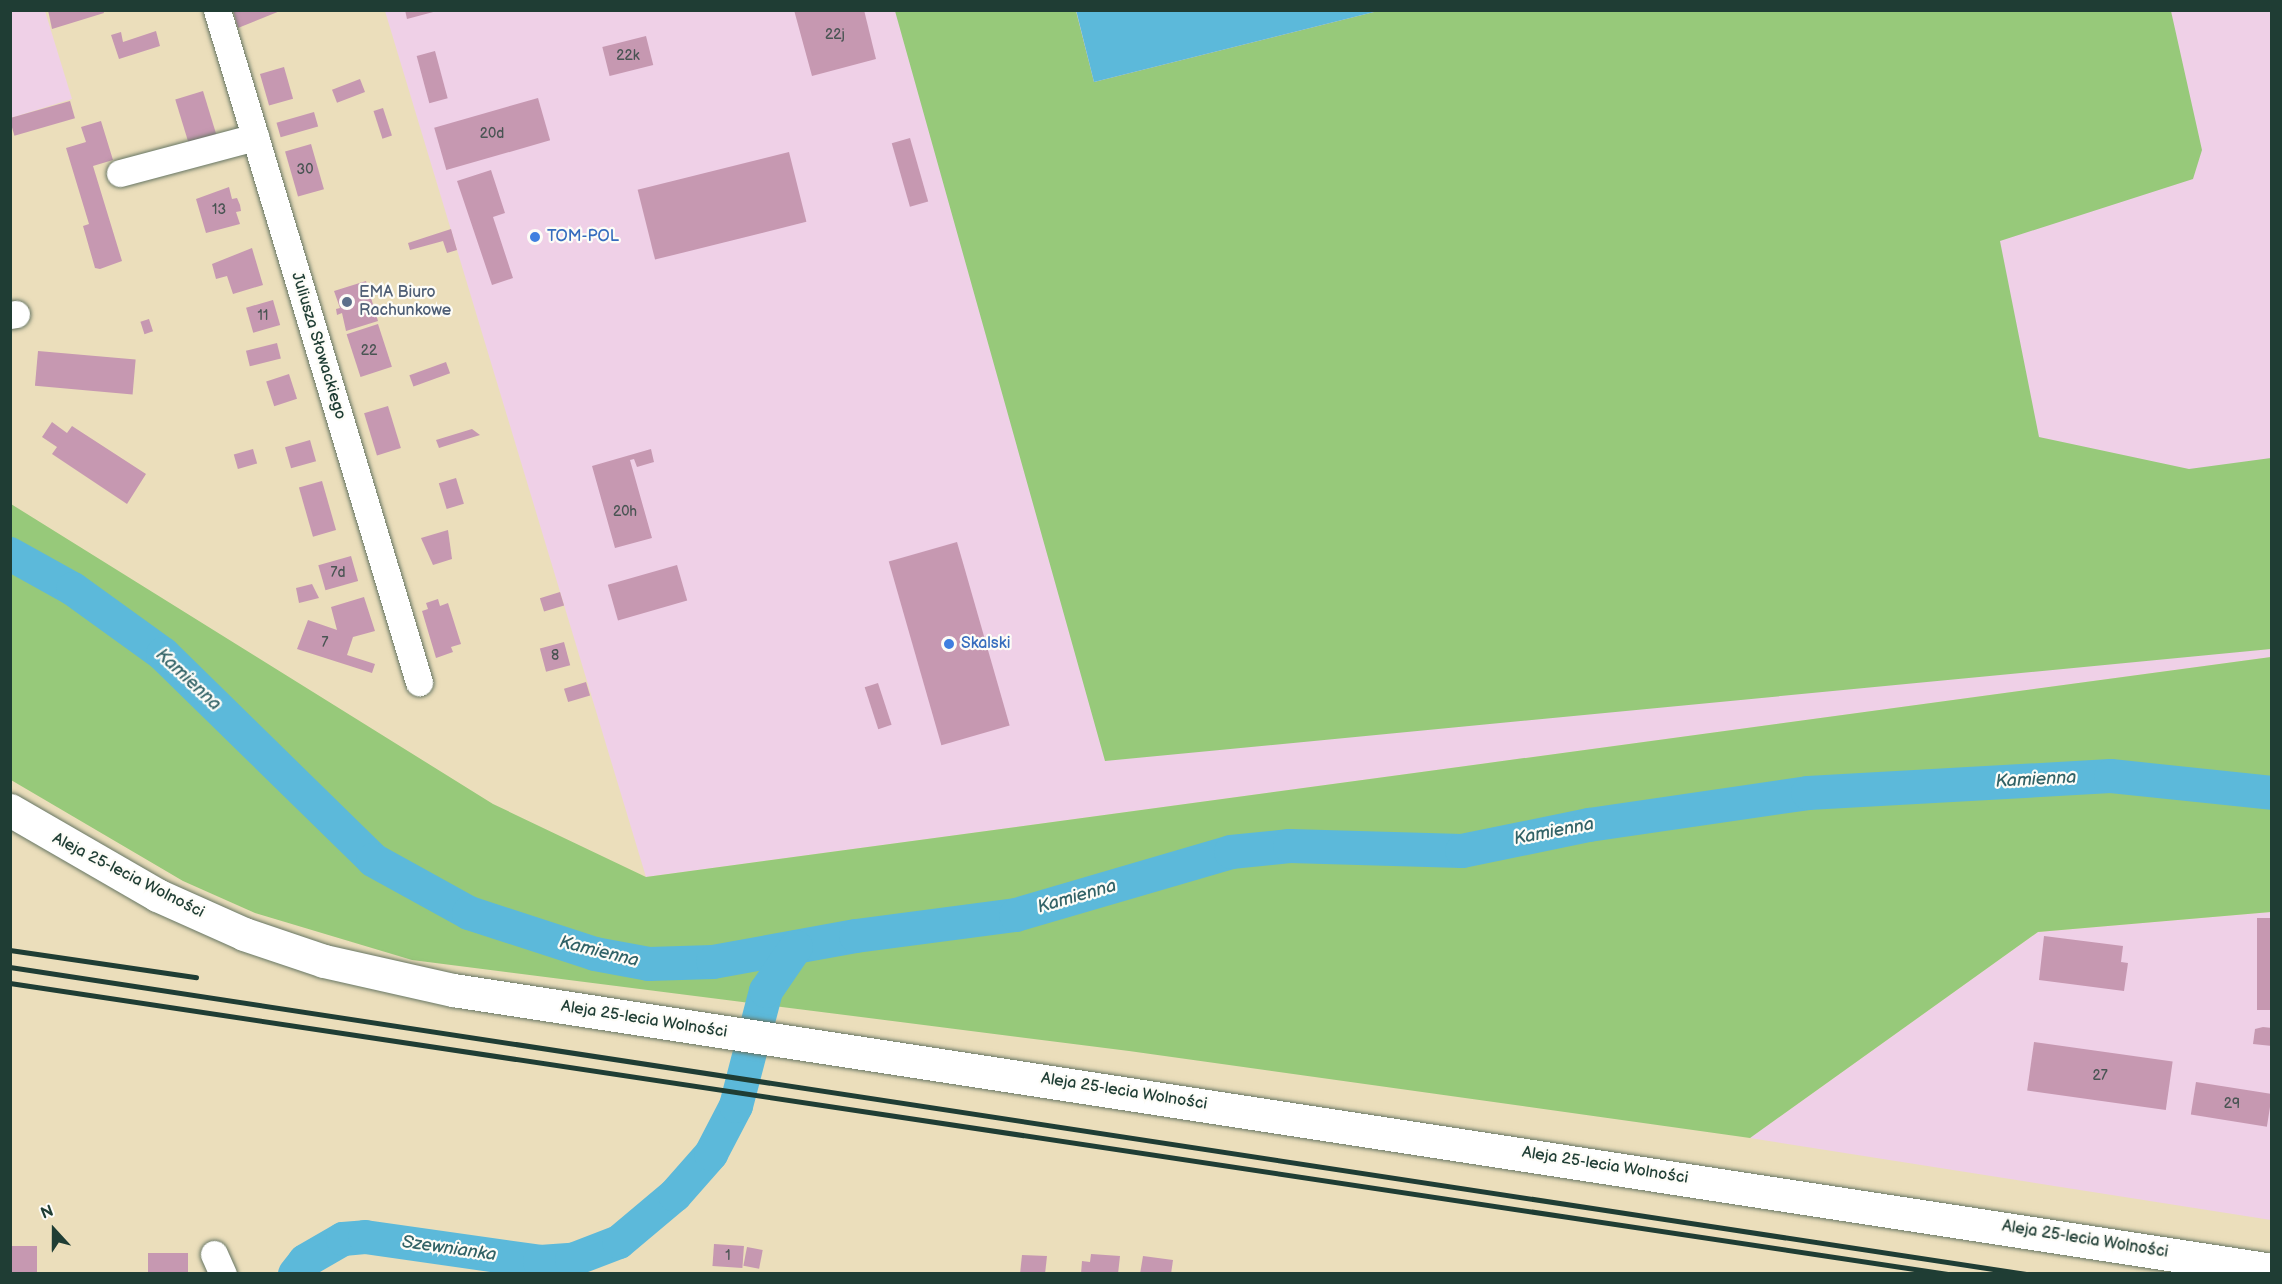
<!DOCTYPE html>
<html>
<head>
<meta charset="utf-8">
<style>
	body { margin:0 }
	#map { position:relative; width:2282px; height:1284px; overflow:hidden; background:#ebdebb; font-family:"Balsamiq Sans",sans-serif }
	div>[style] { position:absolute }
	.built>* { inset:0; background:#efd0e7 }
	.green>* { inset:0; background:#97c97a }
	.water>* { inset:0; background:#5cb9da }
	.river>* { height:34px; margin:-17px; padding:0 17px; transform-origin:17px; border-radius:17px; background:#5cb9da }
	.building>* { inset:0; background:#c698b1; transform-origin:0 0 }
	.roads { filter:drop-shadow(0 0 2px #667563) drop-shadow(0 0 2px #667563) }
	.minor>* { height:27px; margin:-13.5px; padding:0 13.5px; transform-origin:13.5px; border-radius:13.5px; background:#fff }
	.major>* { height:33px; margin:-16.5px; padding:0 16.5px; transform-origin:16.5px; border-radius:16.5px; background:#fff }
	.rail>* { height:4.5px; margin:-2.25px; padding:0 2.25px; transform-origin:2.25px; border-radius:2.25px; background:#1f3d34 }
	.dots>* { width:16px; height:16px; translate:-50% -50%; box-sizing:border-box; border:3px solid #fdfcf7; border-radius:50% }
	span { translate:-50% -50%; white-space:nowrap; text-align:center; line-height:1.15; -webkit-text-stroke:4.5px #fdfcf7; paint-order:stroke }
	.number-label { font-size:14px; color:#495453 }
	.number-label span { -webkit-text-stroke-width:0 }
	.shop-label { font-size:16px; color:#366cbe }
	.left { translate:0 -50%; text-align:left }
	.service-label { font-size:16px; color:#4e5e75 }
	.street-label { font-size:16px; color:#1f3d34 }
	.water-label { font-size:18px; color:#316266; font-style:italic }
	.frame { position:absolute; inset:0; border:12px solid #1f3d34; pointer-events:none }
	.north { position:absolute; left:24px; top:1200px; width:60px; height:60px; -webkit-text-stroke:4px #fdfcf7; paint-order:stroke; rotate:339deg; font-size:16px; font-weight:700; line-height:24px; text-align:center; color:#1f3d34 }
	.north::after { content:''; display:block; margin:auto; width:21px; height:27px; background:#1f3d34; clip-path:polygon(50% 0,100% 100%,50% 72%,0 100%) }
</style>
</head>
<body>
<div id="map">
	<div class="built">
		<i style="clip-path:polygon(11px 10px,45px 11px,72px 99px,11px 118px)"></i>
		<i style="clip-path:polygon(385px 11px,2271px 11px,2271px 657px,646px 877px)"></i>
		<i style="clip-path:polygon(2271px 912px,2271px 1220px,1750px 1138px,2038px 932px)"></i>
	</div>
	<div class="green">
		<i style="clip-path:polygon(895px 11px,1076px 11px,1094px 82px,1378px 11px,2171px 11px,2202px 150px,2193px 179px,2000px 241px,2039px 437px,2189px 469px,2271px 458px,2271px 649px,1105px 761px)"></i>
		<i style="clip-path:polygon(11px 504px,493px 804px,646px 877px,2271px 657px,2271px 912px,2038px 932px,1750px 1138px,1129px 1051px,412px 960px,255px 913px,183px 881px,11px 780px)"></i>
	</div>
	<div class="water">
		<i style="clip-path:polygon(1076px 10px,1378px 10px,1378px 11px,1094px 82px)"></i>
	</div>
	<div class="river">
		<i style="left:10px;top:554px;width:72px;rotate:29.1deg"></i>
		<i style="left:73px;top:589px;width:111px;rotate:35.8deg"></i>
		<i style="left:163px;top:654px;width:294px;rotate:44.4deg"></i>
		<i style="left:373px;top:860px;width:110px;rotate:28.9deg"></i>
		<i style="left:469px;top:913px;width:133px;rotate:18deg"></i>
		<i style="left:595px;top:954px;width:55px;rotate:10.5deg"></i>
		<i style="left:649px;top:964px;width:64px;rotate:-1.8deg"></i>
		<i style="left:713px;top:962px;width:145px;rotate:-10.3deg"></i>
		<i style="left:856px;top:936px;width:161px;rotate:-7.5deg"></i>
		<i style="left:1016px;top:915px;width:224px;rotate:-16.3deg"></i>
		<i style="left:1231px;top:852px;width:59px;rotate:-5.8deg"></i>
		<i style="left:1290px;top:846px;width:172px;rotate:1.7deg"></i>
		<i style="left:1462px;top:851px;width:130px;rotate:-11.6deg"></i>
		<i style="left:1589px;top:825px;width:221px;rotate:-8.3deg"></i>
		<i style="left:1808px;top:793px;width:303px;rotate:-3.2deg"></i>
		<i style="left:2111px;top:776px;width:162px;rotate:6deg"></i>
		<i style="left:295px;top:1274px;width:16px;rotate:-52deg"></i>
		<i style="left:305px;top:1261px;width:44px;rotate:-30.1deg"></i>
		<i style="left:343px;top:1239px;width:22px;rotate:-5deg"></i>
		<i style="left:365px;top:1237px;width:177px;rotate:8.1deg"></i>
		<i style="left:540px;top:1262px;width:32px;rotate:-4deg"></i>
		<i style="left:572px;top:1260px;width:50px;rotate:-21deg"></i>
		<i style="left:619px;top:1242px;width:73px;rotate:-40deg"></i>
		<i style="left:675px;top:1195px;width:55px;rotate:-48.7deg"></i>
		<i style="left:711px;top:1154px;width:54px;rotate:-62.5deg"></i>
		<i style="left:736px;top:1106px;width:119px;rotate:-75.4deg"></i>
		<i style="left:766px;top:991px;width:53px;rotate:-55.7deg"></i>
	</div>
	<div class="building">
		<i style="clip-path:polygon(48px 10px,103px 10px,104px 13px,52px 29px)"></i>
		<i style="clip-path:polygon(233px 10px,280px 10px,280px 11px,238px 28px)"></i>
		<i style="clip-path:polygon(405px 10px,437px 10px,437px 11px,407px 19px)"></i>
		<i style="clip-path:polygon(794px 10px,864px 10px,876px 59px,812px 76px)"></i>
		<i style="clip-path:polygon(156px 31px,160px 46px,119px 59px,111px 35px,121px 32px,123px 42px)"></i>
		<i style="left:646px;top:36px;width:30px;height:45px;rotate:76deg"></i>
		<i style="left:435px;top:51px;width:49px;height:19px;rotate:75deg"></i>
		<i style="left:284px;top:67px;width:33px;height:25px;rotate:74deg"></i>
		<i style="left:360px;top:79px;width:14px;height:30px;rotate:69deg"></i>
		<i style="left:203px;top:91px;width:52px;height:29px;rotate:73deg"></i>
		<i style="left:538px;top:98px;width:44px;height:108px;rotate:74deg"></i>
		<i style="left:70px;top:101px;width:18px;height:63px;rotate:74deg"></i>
		<i style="left:383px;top:108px;width:29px;height:10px;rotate:72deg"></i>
		<i style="left:314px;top:112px;width:15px;height:39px;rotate:74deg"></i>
		<i style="clip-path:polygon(101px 121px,113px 160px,93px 166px,122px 261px,100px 269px,95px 268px,83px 226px,89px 224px,66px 148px,86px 142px,81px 127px)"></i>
		<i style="left:910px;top:138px;width:66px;height:19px;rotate:74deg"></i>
		<i style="left:311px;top:144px;width:47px;height:27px;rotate:74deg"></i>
		<i style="left:789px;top:152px;width:72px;height:156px;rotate:76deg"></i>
		<i style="clip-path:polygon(491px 170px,505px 213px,493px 217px,513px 278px,492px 285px,457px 181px)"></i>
		<i style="clip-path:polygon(229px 187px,232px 199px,237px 198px,240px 205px,241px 211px,236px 212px,240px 224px,206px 233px,196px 199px)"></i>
		<i style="clip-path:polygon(451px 229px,457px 250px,447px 253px,443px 241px,410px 250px,408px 243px)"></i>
		<i style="clip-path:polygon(252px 248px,263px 285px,233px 294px,227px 276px,216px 279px,212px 264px)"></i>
		<i style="clip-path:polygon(366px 281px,378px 321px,346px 331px,342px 313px,337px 315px,336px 309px,340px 308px,334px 291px)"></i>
		<i style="left:273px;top:300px;width:26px;height:28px;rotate:74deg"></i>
		<i style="left:149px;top:319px;width:13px;height:9px;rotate:72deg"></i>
		<i style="left:378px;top:324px;width:45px;height:33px;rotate:72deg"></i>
		<i style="left:277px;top:343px;width:16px;height:32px;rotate:76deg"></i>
		<i style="left:38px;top:351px;width:98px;height:35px;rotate:5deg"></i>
		<i style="left:446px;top:362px;width:12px;height:39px;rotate:70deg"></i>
		<i style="left:289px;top:374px;width:26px;height:24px;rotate:72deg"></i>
		<i style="left:388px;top:406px;width:44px;height:25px;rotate:73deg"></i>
		<i style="clip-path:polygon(52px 422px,67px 433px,72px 426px,146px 474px,127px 504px,52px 454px,57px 447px,42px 437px)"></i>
		<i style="clip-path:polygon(472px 429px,480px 435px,439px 448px,436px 440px)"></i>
		<i style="left:310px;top:440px;width:22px;height:26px;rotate:74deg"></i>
		<i style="left:253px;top:449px;width:15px;height:20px;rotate:74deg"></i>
		<i style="clip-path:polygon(651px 449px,654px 462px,637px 467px,634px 459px,630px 460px,652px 538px,615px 548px,592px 466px)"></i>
		<i style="left:456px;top:478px;width:27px;height:18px;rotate:73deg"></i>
		<i style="left:322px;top:481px;width:51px;height:24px;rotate:74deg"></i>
		<i style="clip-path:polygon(448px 530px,452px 559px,433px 565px,421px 538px)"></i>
		<i style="left:957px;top:542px;width:191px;height:71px;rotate:74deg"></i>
		<i style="left:351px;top:556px;width:26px;height:34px;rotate:74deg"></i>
		<i style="left:677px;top:565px;width:37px;height:72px;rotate:74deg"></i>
		<i style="clip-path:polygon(312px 584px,319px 598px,299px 603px,296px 588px)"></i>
		<i style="left:560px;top:592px;width:14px;height:21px;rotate:73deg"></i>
		<i style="clip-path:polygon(364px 597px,375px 631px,353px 637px,347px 655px,375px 664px,372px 673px,297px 649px,308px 620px,337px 630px,331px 607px)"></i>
		<i style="clip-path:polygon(438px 599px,440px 606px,448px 603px,461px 644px,451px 647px,453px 652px,436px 658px,422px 611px,428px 609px,426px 603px)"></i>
		<i style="left:564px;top:642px;width:24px;height:25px;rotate:75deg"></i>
		<i style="left:586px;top:682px;width:14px;height:23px;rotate:73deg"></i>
		<i style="left:878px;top:683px;width:44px;height:14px;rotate:72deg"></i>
		<i style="left:2257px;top:918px;width:15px;height:92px"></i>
		<i style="clip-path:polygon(2044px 936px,2123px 946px,2121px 962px,2128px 963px,2124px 991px,2039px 980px)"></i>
		<i style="clip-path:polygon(2263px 1027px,2272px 1028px,2272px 1046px,2253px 1044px,2255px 1029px)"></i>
		<i style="left:2034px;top:1042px;width:140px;height:49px;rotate:8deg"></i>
		<i style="left:2196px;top:1082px;width:77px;height:33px;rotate:9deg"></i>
		<i style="left:714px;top:1244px;width:30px;height:22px;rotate:4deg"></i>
		<i style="left:10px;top:1246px;width:27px;height:28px"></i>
		<i style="left:747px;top:1247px;width:16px;height:19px;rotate:11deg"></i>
		<i style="left:148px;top:1253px;width:40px;height:21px"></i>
		<i style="clip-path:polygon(1091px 1254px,1120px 1256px,1118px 1274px,1081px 1274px,1082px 1261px,1090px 1262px)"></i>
		<i style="clip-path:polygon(1022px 1255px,1047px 1256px,1045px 1274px,1020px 1274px)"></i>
		<i style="clip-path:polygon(1143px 1256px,1173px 1260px,1171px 1274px,1140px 1274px)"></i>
	</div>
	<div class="roads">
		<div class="minor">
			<i style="left:217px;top:10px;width:702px;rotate:73.27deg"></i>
			<i style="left:120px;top:173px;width:140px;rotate:-14.9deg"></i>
			<i style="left:10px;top:315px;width:6px;rotate:-9deg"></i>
			<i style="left:214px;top:1254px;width:22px;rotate:66deg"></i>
		</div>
		<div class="major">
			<i style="left:10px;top:810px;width:170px;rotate:30deg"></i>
			<i style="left:157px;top:895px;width:95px;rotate:24.1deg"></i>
			<i style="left:244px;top:934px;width:84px;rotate:18.6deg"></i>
			<i style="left:324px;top:961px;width:132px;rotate:12.7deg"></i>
			<i style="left:453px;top:990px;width:1840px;rotate:8.75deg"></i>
		</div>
	</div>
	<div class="rail">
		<i style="left:10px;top:950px;width:188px;rotate:8.3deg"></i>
		<i style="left:10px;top:967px;width:2039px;rotate:8.66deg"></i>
		<i style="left:10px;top:983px;width:1959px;rotate:8.54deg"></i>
	</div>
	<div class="dots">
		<i style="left:535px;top:237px;background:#3f7fe0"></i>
		<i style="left:347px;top:302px;background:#5c6f8a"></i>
		<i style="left:949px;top:644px;background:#3f7fe0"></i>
	</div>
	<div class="number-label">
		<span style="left:835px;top:35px">22j</span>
		<span style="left:628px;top:56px">22k</span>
		<span style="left:492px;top:134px">20d</span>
		<span style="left:305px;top:170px">30</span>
		<span style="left:219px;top:210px">13</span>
		<span style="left:263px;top:316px">11</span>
		<span style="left:369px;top:351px">22</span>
		<span style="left:625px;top:512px">20h</span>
		<span style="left:338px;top:573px">7d</span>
		<span style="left:325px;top:643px">7</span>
		<span style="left:555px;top:656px">8</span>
		<span style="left:2100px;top:1076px">27</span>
		<span style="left:2232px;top:1104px">29</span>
		<span style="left:728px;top:1256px">1</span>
	</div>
	<div class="shop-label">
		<span class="left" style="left:547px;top:237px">TOM-POL</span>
		<span class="left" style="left:961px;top:644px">Skalski</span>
	</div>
	<div class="service-label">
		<span class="left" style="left:359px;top:302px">EMA Biuro<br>Rachunkowe</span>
	</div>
	<div class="street-label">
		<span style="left:318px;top:346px;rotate:73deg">Juliusza Słowackiego</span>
		<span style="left:128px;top:876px;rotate:27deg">Aleja 25-lecia Wolności</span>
		<span style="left:644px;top:1020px;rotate:9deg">Aleja 25-lecia Wolności</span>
		<span style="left:1124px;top:1092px;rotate:9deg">Aleja 25-lecia Wolności</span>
		<span style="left:1605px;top:1166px;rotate:9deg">Aleja 25-lecia Wolności</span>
		<span style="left:2085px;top:1240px;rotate:9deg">Aleja 25-lecia Wolności</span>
	</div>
	<div class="water-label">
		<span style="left:188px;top:680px;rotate:43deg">Kamienna</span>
		<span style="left:2036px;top:780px;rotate:-3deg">Kamienna</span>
		<span style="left:1554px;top:832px;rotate:-11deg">Kamienna</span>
		<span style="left:1077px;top:897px;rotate:-16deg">Kamienna</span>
		<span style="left:599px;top:952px;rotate:14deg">Kamienna</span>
		<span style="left:449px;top:1249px;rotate:8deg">Szewnianka</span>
	</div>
	<div class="frame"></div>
	<div class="north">N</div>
</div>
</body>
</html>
